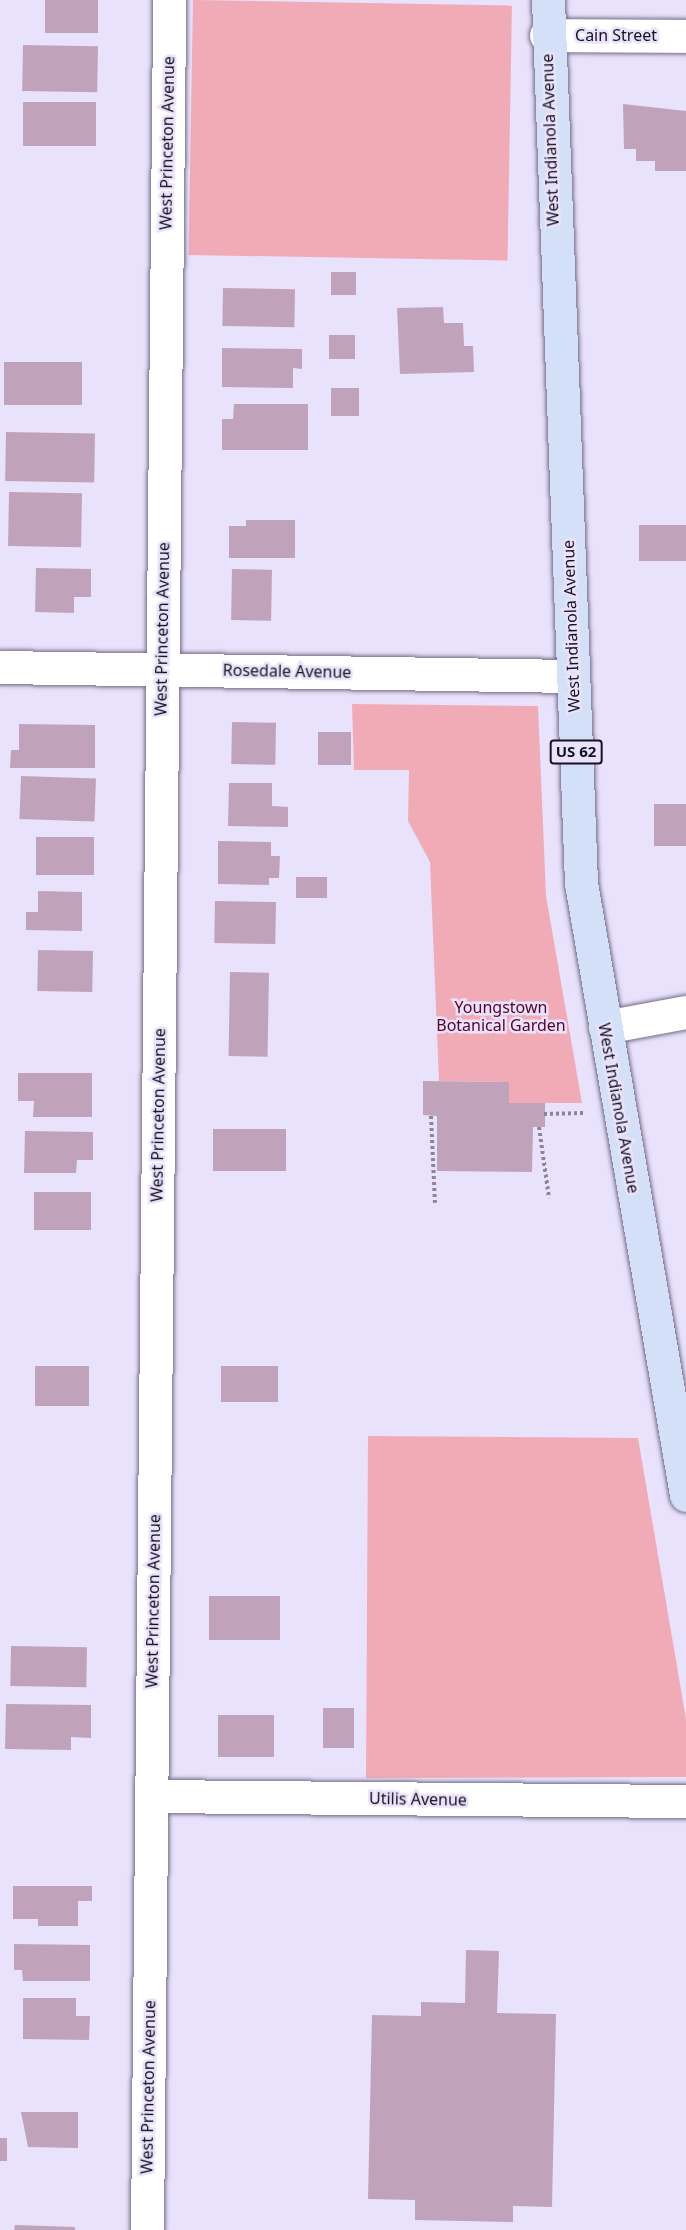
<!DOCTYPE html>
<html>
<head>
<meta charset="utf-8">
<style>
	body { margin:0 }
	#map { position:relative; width:686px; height:2230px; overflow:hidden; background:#e9e2fc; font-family:"Noto Sans",sans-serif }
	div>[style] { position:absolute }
	.green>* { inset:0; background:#f1abb7; transform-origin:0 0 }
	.building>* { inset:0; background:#c0a3ba; transform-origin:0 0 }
	.path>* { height:4px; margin-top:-2px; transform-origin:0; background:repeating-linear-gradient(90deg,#8b8598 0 3px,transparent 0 6px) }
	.roads { filter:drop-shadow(0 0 2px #756c89) drop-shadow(0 0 2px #756c89) }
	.minor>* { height:33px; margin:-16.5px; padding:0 16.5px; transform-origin:16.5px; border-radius:16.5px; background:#fff }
	.major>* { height:33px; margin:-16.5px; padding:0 16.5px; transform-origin:16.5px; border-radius:16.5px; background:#d4e0f7 }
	span { translate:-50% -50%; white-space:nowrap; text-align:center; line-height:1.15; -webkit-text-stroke:5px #e9e2fc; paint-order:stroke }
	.shield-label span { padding:2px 4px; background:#e9e2fc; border:2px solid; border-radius:4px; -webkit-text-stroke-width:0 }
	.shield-label { font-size:15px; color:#17131e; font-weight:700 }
	.street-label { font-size:16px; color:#17131e }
	.park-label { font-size:16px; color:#5a0224 }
</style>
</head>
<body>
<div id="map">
	<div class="green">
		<i style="left:193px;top:0;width:319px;height:255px;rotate:1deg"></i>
		<i style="clip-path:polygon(352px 704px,538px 706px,546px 896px,582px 1103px,509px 1103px,509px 1082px,439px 1081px,430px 862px,408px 821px,409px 770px,354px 770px)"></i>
		<i style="clip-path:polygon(368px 1436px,638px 1438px,686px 1719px,686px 1777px,366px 1778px)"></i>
	</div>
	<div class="building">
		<i style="left:45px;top:0;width:53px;height:33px"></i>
		<i style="left:23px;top:45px;width:75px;height:46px;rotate:1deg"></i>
		<i style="left:23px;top:102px;width:73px;height:44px"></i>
		<i style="clip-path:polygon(623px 104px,686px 111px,686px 171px,655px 171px,655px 161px,636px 161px,636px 149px,624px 149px)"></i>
		<i style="left:331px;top:272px;width:25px;height:23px"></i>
		<i style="left:223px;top:288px;width:72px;height:38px;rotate:1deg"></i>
		<i style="clip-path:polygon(443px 307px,444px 323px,463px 323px,464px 346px,473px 346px,474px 372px,400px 374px,397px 308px)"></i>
		<i style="left:329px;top:335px;width:26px;height:24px"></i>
		<i style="clip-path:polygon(222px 348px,302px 349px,302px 369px,293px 368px,293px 388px,222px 387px)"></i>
		<i style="left:4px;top:362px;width:78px;height:43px"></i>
		<i style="left:331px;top:388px;width:28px;height:28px"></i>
		<i style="clip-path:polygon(234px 404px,308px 404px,308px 450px,222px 450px,222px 419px,233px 419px)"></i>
		<i style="left:6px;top:432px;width:89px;height:49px;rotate:1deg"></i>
		<i style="left:9px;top:492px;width:73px;height:54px;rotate:1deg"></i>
		<i style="clip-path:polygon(246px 520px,295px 520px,295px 558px,229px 558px,229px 526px,246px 526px)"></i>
		<i style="left:686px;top:525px;width:36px;height:47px;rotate:90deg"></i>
		<i style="clip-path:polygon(36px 568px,91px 569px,91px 597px,74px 597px,74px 613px,35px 612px)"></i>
		<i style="left:232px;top:569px;width:40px;height:51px;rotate:1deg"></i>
		<i style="left:232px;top:722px;width:44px;height:42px;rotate:1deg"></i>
		<i style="clip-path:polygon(19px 724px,95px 725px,95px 768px,10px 768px,11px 750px,19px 750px)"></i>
		<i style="left:318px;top:732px;width:33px;height:33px"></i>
		<i style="left:21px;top:776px;width:75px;height:43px;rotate:2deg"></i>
		<i style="clip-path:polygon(229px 783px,272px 783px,272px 806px,288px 807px,288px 827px,228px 826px)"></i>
		<i style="left:686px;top:804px;width:42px;height:32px;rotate:90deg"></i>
		<i style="left:36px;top:837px;width:58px;height:38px"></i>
		<i style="clip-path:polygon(218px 841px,271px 842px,271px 856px,280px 856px,279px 878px,269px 878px,269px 885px,218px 884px)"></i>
		<i style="left:296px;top:877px;width:31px;height:21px"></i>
		<i style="clip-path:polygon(38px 891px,82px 892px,82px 931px,26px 930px,26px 912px,38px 912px)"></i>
		<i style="left:215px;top:901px;width:61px;height:42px;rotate:1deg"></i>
		<i style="left:38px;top:950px;width:55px;height:41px;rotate:1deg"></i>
		<i style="left:230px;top:972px;width:39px;height:84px;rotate:1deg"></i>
		<i style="clip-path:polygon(18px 1073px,92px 1073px,92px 1117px,33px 1117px,34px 1101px,18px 1101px)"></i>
		<i style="clip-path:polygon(423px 1081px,509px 1082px,509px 1103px,545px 1103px,545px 1127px,533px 1127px,532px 1172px,437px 1171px,437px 1116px,423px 1115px)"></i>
		<i style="left:213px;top:1129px;width:73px;height:42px"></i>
		<i style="clip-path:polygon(25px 1131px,93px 1132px,93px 1160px,77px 1160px,76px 1173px,24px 1173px)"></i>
		<i style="left:34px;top:1192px;width:57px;height:38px"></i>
		<i style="left:35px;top:1366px;width:54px;height:40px"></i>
		<i style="left:221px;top:1366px;width:57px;height:36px"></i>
		<i style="left:209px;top:1596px;width:71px;height:44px"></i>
		<i style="left:11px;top:1646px;width:76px;height:40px;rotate:1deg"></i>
		<i style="clip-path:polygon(6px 1704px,91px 1705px,91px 1738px,71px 1737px,71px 1750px,5px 1749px)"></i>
		<i style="left:323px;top:1708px;width:31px;height:40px"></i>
		<i style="left:218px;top:1715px;width:56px;height:42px"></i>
		<i style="clip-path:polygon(13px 1886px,92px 1886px,92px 1901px,78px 1901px,78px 1926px,38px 1926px,38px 1919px,13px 1919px)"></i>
		<i style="clip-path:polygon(14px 1944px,90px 1945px,90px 1981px,23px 1981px,22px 1970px,14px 1970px)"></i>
		<i style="clip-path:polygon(466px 1950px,499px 1951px,497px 2013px,556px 2014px,552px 2207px,513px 2206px,513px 2222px,415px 2220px,415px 2200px,368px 2199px,372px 2015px,421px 2016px,421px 2002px,465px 2003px)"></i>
		<i style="clip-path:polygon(23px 1998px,76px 1998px,76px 2016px,90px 2016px,89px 2040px,23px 2039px)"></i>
		<i style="clip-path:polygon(21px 2112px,78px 2112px,78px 2148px,28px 2147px)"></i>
		<i style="left:0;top:2138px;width:7px;height:23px"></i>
		<i style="clip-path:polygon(15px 2225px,75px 2227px,75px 2230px,14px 2230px)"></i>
	</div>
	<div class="path">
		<i style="left:544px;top:1114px;width:40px;rotate:-1.4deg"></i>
		<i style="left:431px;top:1116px;width:87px;rotate:87.4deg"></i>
		<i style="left:539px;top:1127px;width:72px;rotate:82deg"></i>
	</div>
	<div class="roads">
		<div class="minor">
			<i style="left:546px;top:35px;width:140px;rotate:0.4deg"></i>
			<i style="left:0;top:667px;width:573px;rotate:0.9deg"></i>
			<i style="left:605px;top:1027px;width:82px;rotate:-10.5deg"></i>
			<i style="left:151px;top:1796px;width:535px;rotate:0.54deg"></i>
			<i style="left:147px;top:2230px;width:2230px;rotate:-89.43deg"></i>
		</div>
		<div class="major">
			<i style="left:548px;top:0;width:884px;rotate:87.86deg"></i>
			<i style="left:581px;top:883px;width:621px;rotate:80.26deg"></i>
		</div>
	</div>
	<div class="shield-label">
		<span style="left:576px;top:752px">US 62</span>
	</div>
	<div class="street-label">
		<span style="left:616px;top:35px">Cain Street</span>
		<span style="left:550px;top:140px;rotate:-92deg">West Indianola Avenue</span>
		<span style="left:167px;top:143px;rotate:-89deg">West Princeton Avenue</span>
		<span style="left:571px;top:626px;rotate:-92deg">West Indianola Avenue</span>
		<span style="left:162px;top:629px;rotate:-89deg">West Princeton Avenue</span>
		<span style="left:287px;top:671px;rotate:1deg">Rosedale Avenue</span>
		<span style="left:619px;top:1108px;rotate:80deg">West Indianola Avenue</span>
		<span style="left:158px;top:1115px;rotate:-89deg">West Princeton Avenue</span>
		<span style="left:153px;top:1601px;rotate:-89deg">West Princeton Avenue</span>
		<span style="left:418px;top:1799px;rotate:1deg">Utilis Avenue</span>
		<span style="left:148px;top:2087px;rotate:-89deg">West Princeton Avenue</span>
	</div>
	<div class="park-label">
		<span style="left:501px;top:1016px">Youngstown<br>Botanical Garden</span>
	</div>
</div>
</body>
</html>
